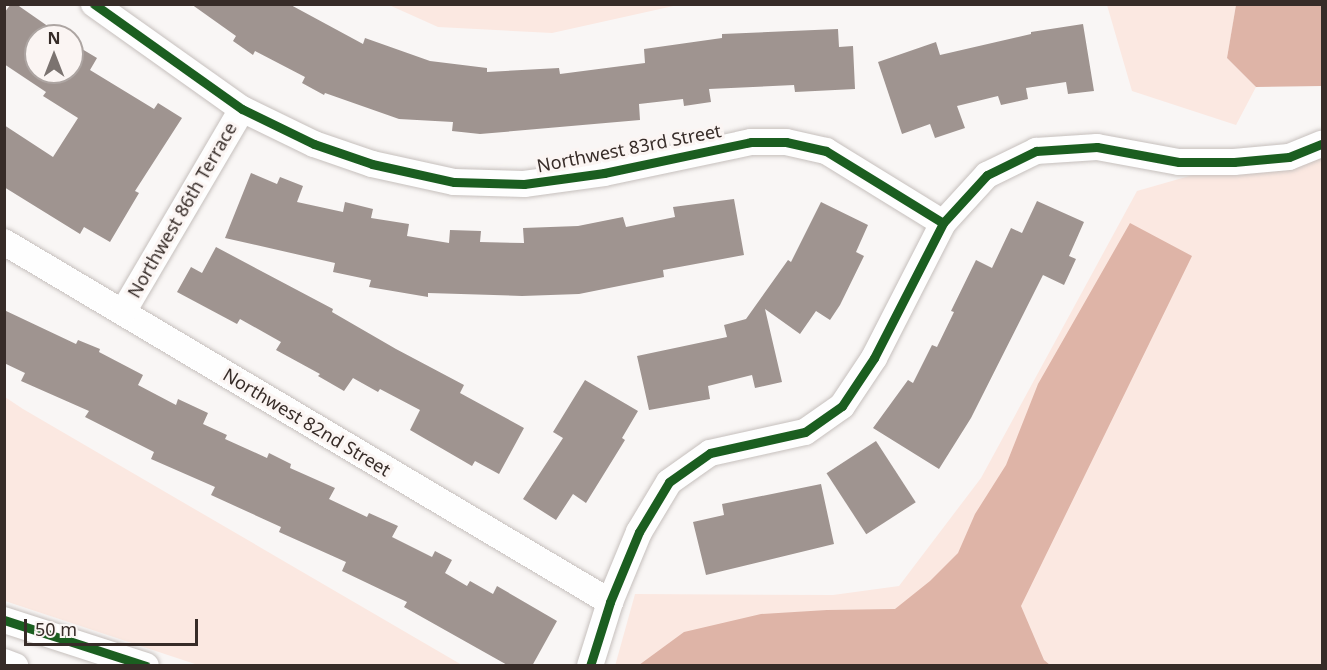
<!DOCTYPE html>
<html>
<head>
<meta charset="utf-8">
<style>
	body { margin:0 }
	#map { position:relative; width:1327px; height:670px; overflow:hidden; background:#f9f6f5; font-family:"Noto Sans",sans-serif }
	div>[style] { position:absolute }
	.green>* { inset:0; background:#fbe8e1 }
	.water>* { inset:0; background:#deb4a7 }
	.building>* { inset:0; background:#9f9490; transform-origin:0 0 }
	.roads { filter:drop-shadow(0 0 2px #c6c0bd) drop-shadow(0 0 2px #c6c0bd) }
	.minor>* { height:26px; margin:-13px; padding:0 13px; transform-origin:13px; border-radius:13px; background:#fefefe }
	.cycleway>* { height:9px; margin:-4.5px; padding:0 4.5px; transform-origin:4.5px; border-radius:4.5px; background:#1b5e20 }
	span { translate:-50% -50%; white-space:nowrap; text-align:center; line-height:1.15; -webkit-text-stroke:6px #fbf5f3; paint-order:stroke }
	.street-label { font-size:18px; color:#372c28 }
	.frame { position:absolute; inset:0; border:6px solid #372c28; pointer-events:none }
	.north { position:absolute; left:24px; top:24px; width:60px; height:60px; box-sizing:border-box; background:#fbf5f3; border:2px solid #ada5a2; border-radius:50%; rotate:0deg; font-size:16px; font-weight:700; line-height:24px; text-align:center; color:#372c28 }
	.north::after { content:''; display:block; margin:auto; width:21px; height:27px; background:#7b7370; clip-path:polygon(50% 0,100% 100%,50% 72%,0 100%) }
	.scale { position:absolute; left:24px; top:619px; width:174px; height:27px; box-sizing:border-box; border:3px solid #372c28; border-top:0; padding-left:8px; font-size:18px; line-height:21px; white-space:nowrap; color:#372c28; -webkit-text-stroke:4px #fbf5f3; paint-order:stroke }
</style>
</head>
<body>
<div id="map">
	<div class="green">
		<i style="clip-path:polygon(389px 5px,678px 5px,552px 33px,438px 27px)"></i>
		<i style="clip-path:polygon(1107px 5px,1236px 5px,1227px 58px,1256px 87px,1236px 125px,1132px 91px)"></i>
		<i style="clip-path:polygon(1322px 138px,1322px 665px,615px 666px,635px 594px,833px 595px,899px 586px,981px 478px,1137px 191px)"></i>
		<i style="clip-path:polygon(5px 397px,23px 409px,462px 665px,198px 665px,5px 601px)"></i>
	</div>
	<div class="water">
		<i style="clip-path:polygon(1236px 5px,1322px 5px,1322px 86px,1256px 87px,1227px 58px)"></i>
		<i style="clip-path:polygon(1130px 223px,1192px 256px,1021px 606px,1044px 660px,1050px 665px,639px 665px,684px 632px,761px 614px,827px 610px,895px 609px,930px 581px,958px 553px,975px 514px,1006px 465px,1038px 384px)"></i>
	</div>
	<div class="building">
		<i style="clip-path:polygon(11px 4px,16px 4px,62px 36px,36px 36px,36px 72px,72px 72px,72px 43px,97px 58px,90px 70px,154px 109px,158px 103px,182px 118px,135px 191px,139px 193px,110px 242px,84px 227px,80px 234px,4px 187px,4px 125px,53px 157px,78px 118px,43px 96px,46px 92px,4px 64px,4px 13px)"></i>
		<i style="clip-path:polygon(191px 4px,289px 4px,363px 44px,365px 38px,430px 61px,487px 68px,487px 72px,559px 68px,560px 74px,645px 63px,644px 49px,722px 38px,722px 34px,838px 29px,839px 47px,853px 46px,855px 89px,795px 92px,794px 85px,709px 89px,711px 102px,684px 106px,683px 99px,639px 104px,640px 120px,480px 134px,452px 131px,453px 122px,399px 119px,325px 93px,324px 95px,302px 83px,305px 77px,255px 51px,253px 55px,233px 41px,236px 36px)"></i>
		<i style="clip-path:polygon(1083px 24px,1094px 91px,1068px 94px,1066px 82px,1026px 88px,1028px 99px,1001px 105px,998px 96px,957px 106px,965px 128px,935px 138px,930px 124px,902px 134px,878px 62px,936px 42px,940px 55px,1031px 34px,1031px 32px)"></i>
		<i style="clip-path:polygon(251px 173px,277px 184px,280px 177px,303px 186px,297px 202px,343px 212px,345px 202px,373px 209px,371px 218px,409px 224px,407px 236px,449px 243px,450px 230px,481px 231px,480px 242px,524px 243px,523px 228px,578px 226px,623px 217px,626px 227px,675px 217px,673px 207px,734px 199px,744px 255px,663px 270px,664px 277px,579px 294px,522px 296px,428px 293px,428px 297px,369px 287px,371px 280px,333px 272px,335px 263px,225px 238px)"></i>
		<i style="clip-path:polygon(1037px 201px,1084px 222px,1069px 256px,1076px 259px,1064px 285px,1043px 275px,971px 418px,939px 469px,873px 428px,908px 380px,913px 383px,932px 345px,937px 347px,954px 312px,951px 311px,976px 260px,992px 268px,1011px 228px,1022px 233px)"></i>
		<i style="clip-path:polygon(821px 202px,868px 225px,856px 252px,864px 256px,840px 305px,830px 320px,816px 311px,800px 334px,765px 309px,782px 382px,755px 388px,752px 375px,708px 386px,710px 399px,649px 410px,637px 356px,727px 337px,724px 325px,746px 319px,788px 260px,791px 262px)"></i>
		<i style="clip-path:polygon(216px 247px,333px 309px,332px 312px,396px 349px,464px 385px,460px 393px,524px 428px,499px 474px,475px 461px,472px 466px,410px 430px,420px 410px,380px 389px,378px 392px,353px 378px,344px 391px,318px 376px,320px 374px,276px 350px,281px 342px,240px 319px,237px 324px,177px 292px,191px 267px,202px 273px)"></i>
		<i style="clip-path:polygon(4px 310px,76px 344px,78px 340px,100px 349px,99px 352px,143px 375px,138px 385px,176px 405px,178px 399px,208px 413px,203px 424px,227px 435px,225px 439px,267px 458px,269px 453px,291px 464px,290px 468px,335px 488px,329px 499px,367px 517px,369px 513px,398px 526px,392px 537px,432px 557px,435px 551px,452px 560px,445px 573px,467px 586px,470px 581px,493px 594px,497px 586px,557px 621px,532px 666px,509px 666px,404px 607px,407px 602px,342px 571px,346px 562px,279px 532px,281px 527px,211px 495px,215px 487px,151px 459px,154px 452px,85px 417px,89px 411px,21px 381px,25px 373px,4px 363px)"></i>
		<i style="clip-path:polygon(585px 380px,638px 411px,622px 438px,625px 440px,586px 503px,573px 494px,556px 520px,523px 499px,563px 438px,553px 432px)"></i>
		<i style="left:876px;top:441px;width:73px;height:59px;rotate:57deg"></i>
		<i style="clip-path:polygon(821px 484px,834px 544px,706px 575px,693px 522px,724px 515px,722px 504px)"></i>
	</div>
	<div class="roads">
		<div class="minor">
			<i style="left:94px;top:4px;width:181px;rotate:35.4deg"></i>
			<i style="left:242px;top:109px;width:80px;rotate:25.9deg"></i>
			<i style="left:314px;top:144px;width:61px;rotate:19deg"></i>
			<i style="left:372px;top:164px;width:84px;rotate:12.4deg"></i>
			<i style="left:454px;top:182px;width:70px;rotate:1.6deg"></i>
			<i style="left:524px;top:184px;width:81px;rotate:-7.8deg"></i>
			<i style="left:604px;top:173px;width:150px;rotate:-11.9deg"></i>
			<i style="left:751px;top:142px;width:35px"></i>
			<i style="left:786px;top:142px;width:41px;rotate:12.7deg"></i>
			<i style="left:826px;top:151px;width:137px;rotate:31.6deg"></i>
			<i style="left:4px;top:242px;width:705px;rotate:30.71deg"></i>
			<i style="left:123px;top:312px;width:235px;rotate:-59.6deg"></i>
			<i style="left:4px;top:620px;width:149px;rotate:17.9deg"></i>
			<i style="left:4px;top:662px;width:12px;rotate:20deg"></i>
			<i style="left:590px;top:666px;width:67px;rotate:-72.6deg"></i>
			<i style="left:610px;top:602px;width:76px;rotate:-67.5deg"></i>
			<i style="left:639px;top:532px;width:58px;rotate:-59deg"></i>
			<i style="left:669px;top:482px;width:50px;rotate:-35.3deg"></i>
			<i style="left:710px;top:453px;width:97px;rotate:-12.5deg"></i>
			<i style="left:805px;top:432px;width:45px;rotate:-35.1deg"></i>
			<i style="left:842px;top:406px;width:58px;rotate:-56.3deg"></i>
			<i style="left:874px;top:358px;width:152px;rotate:-62.9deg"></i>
			<i style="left:943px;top:223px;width:65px;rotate:-47.5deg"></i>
			<i style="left:987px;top:175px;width:55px;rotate:-26.1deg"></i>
			<i style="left:1036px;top:151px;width:61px;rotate:-3.8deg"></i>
			<i style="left:1097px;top:147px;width:83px;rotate:10.4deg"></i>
			<i style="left:1179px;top:162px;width:55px"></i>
			<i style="left:1234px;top:162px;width:55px;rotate:-5.2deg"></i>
			<i style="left:1289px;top:157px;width:35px;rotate:-22deg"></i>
		</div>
	</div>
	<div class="cycleway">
		<i style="left:94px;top:4px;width:181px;rotate:35.4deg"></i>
		<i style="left:242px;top:109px;width:80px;rotate:25.9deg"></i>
		<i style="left:314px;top:144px;width:61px;rotate:19deg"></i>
		<i style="left:372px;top:164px;width:84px;rotate:12.4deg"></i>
		<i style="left:454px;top:182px;width:70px;rotate:1.6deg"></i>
		<i style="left:524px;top:184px;width:81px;rotate:-7.8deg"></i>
		<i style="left:604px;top:173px;width:150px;rotate:-11.9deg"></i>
		<i style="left:751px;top:142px;width:35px"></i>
		<i style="left:786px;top:142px;width:41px;rotate:12.7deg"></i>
		<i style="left:826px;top:151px;width:137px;rotate:31.6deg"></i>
		<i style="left:4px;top:620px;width:149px;rotate:17.9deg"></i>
		<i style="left:590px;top:666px;width:67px;rotate:-72.6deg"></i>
		<i style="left:610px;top:602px;width:76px;rotate:-67.5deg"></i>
		<i style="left:639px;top:532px;width:58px;rotate:-59deg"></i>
		<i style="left:669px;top:482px;width:50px;rotate:-35.3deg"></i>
		<i style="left:710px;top:453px;width:97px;rotate:-12.5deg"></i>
		<i style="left:805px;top:432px;width:45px;rotate:-35.1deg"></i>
		<i style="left:842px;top:406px;width:58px;rotate:-56.3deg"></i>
		<i style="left:874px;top:358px;width:152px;rotate:-62.9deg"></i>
		<i style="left:943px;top:223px;width:65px;rotate:-47.5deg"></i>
		<i style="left:987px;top:175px;width:55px;rotate:-26.1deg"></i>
		<i style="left:1036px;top:151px;width:61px;rotate:-3.8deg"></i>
		<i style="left:1097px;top:147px;width:83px;rotate:10.4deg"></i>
		<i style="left:1179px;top:162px;width:55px"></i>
		<i style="left:1234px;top:162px;width:55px;rotate:-5.2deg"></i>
		<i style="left:1289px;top:157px;width:35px;rotate:-22deg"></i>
	</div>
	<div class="street-label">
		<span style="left:629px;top:148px;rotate:-11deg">Northwest 83rd Street</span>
		<span style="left:182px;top:210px;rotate:-60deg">Northwest 86th Terrace</span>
		<span style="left:307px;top:422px;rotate:31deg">Northwest 82nd Street</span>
	</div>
	<div class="frame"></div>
	<div class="north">N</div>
	<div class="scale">50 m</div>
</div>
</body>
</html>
